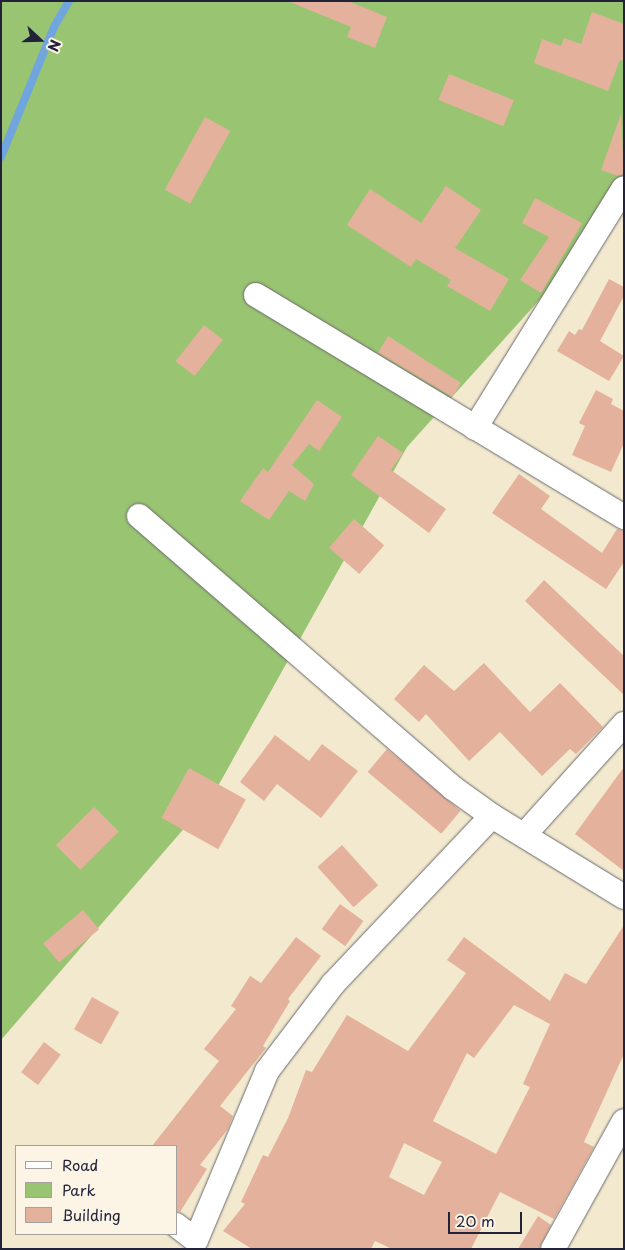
<!DOCTYPE html>
<html>
<head>
<meta charset="utf-8">
<style>
	body { margin:0 }
	#map { position:relative; width:625px; height:1250px; overflow:hidden; background:#f2e9ce; font-family:"Playpen Sans",sans-serif }
	div>[style] { position:absolute }
	.green>* { inset:0; background:#99c471 }
	.stream>* { height:8px; margin:-4px; padding:0 4px; transform-origin:4px; border-radius:4px; background:#71a5de }
	.building>* { inset:0; background:#e4b29c; transform-origin:0 0 }
	.roads { filter:drop-shadow(0 0 1px #6b686e) drop-shadow(0 0 1px #6b686e) }
	.street>* { height:24px; margin:-12px; padding:0 12px; transform-origin:12px; border-radius:12px; background:#fff }
	span { translate:-50% -50%; white-space:nowrap; text-align:center; line-height:1.15; -webkit-text-stroke:4px #fcf5e5; paint-order:stroke }
	.frame { position:absolute; inset:0; border:2px solid #22223b; pointer-events:none }
	.legend { position:absolute; left:15px; top:1145px; width:162px; height:90px; box-sizing:border-box; background:#fcf5e5; border:1px solid #a5a1a1; margin:0; padding:6px 9px; list-style:none; font-size:15px; color:#22223b }
	.legend li { display:flex; align-items:center; gap:10px; height:25px }
	.legend b { width:25px; border:1px solid #a5a1a1 }
	.north { position:absolute; left:15px; top:15px; width:50px; height:50px; -webkit-text-stroke:4px #fcf5e5; paint-order:stroke; rotate:111deg; font-size:14px; font-weight:700; line-height:20px; text-align:center; color:#22223b }
	.north::after { content:''; display:block; margin:auto; width:18px; height:22px; background:#22223b; clip-path:polygon(50% 0,100% 100%,50% 72%,0 100%) }
	.scale { position:absolute; left:448px; top:1212px; width:74px; height:22px; box-sizing:border-box; border:2px solid #22223b; border-top:0; padding-left:6px; font-size:15px; line-height:18px; white-space:nowrap; color:#22223b; -webkit-text-stroke:4px #fcf5e5; paint-order:stroke }
</style>
</head>
<body>
<div id="map">
	<div class="green">
		<i style="clip-path:polygon(1px 1px,624px 1px,624px 206px,407px 447px,213px 795px,1px 1040px)"></i>
	</div>
	<div class="stream">
		<i style="left:1px;top:157px;width:140px;rotate:-67.8deg"></i>
		<i style="left:54px;top:27px;width:30px;rotate:-60deg"></i>
	</div>
	<div class="building">
		<i style="clip-path:polygon(348px 1px,387px 17px,375px 48px,347px 37px,351px 27px,290px 2px)"></i>
		<i style="clip-path:polygon(592px 12px,624px 24px,624px 61px,620px 60px,608px 91px,534px 63px,542px 39px,561px 46px,564px 38px,581px 44px)"></i>
		<i style="left:449px;top:74px;width:70px;height:28px;rotate:22deg"></i>
		<i style="clip-path:polygon(621px 114px,624px 174px,618px 176px,601px 170px)"></i>
		<i style="left:205px;top:117px;width:29px;height:83px;rotate:29deg"></i>
		<i style="clip-path:polygon(446px 186px,481px 210px,455px 248px,509px 279px,490px 311px,447px 286px,451px 280px,416px 259px,411px 267px,347px 225px,370px 189px,421px 223px)"></i>
		<i style="clip-path:polygon(535px 198px,582px 223px,541px 293px,520px 280px,549px 237px,522px 223px)"></i>
		<i style="clip-path:polygon(609px 279px,624px 287px,624px 296px,600px 341px,624px 356px,609px 381px,557px 351px,569px 331px,575px 335px,579px 329px,582px 330px)"></i>
		<i style="left:204px;top:325px;width:24px;height:46px;rotate:38deg"></i>
		<i style="clip-path:polygon(388px 336px,461px 383px,452px 397px,378px 353px)"></i>
		<i style="clip-path:polygon(596px 390px,613px 399px,611px 404px,624px 411px,624px 443px,611px 472px,572px 455px,585px 426px,579px 423px)"></i>
		<i style="clip-path:polygon(317px 400px,342px 417px,319px 451px,309px 444px,292px 465px,314px 484px,305px 501px,289px 491px,269px 520px,240px 501px,263px 468px,268px 472px)"></i>
		<i style="clip-path:polygon(378px 436px,403px 453px,391px 470px,446px 509px,429px 533px,351px 475px)"></i>
		<i style="clip-path:polygon(519px 474px,550px 496px,541px 509px,602px 553px,617px 529px,624px 531px,624px 562px,606px 589px,492px 513px)"></i>
		<i style="left:354px;top:519px;width:40px;height:38px;rotate:41deg"></i>
		<i style="clip-path:polygon(544px 580px,624px 656px,624px 695px,525px 601px)"></i>
		<i style="clip-path:polygon(484px 663px,530px 712px,560px 683px,603px 727px,576px 754px,570px 749px,542px 776px,500px 732px,469px 761px,426px 714px,419px 722px,394px 699px,424px 665px,454px 691px)"></i>
		<i style="clip-path:polygon(275px 735px,309px 761px,322px 744px,358px 771px,321px 818px,277px 784px,264px 801px,240px 782px)"></i>
		<i style="left:387px;top:749px;width:96px;height:30px;rotate:40deg"></i>
		<i style="clip-path:polygon(624px 767px,624px 871px,575px 834px)"></i>
		<i style="left:189px;top:768px;width:65px;height:57px;rotate:29deg"></i>
		<i style="left:94px;top:807px;width:35px;height:54px;rotate:45deg"></i>
		<i style="left:342px;top:845px;width:54px;height:33px;rotate:48deg"></i>
		<i style="left:340px;top:904px;width:29px;height:31px;rotate:36deg"></i>
		<i style="left:83px;top:910px;width:25px;height:52px;rotate:50deg"></i>
		<i style="clip-path:polygon(evenodd,624px 925px,624px 1054px,584px 1142px,594px 1147px,554px 1219px,500px 1192px,471px 1249px,392px 1249px,375px 1241px,371px 1249px,252px 1249px,223px 1231px,245px 1204px,241px 1202px,263px 1155px,268px 1157px,288px 1118px,306px 1070px,312px 1072px,347px 1015px,408px 1051px,466px 973px,447px 960px,464px 937px,550px 1001px,565px 973px,586px 984px,624px 925px,514px 1005px,550px 1024px,523px 1084px,530px 1087px,496px 1154px,433px 1121px,467px 1053px,474px 1058px,514px 1005px,624px 925px,404px 1143px,442px 1162px,424px 1195px,389px 1177px,404px 1143px)"></i>
		<i style="clip-path:polygon(296px 937px,321px 956px,288px 999px,290px 1001px,263px 1046px,266px 1048px,220px 1106px,233px 1116px,228px 1129px,200px 1165px,207px 1169px,180px 1212px,176px 1211px,176px 1146px,152px 1146px,219px 1061px,204px 1049px,236px 1009px,231px 1006px,250px 976px,261px 983px)"></i>
		<i style="left:92px;top:997px;width:31px;height:37px;rotate:29deg"></i>
		<i style="left:44px;top:1042px;width:21px;height:38px;rotate:37deg"></i>
		<i style="clip-path:polygon(538px 1216px,551px 1225px,539px 1249px,518px 1249px)"></i>
	</div>
	<div class="roads">
		<div class="street">
			<i style="left:256px;top:295px;width:430px;rotate:31.1deg"></i>
			<i style="left:475px;top:428px;width:282px;rotate:-58.2deg"></i>
			<i style="left:139px;top:516px;width:415px;rotate:40.9deg"></i>
			<i style="left:453px;top:788px;width:48px;rotate:35.7deg"></i>
			<i style="left:492px;top:816px;width:155px;rotate:31.5deg"></i>
			<i style="left:525px;top:834px;width:148px;rotate:-48deg"></i>
			<i style="left:176px;top:1225px;width:25px;rotate:37deg"></i>
			<i style="left:196px;top:1240px;width:183px;rotate:-67.2deg"></i>
			<i style="left:267px;top:1071px;width:109px;rotate:-52.8deg"></i>
			<i style="left:333px;top:984px;width:231px;rotate:-46.6deg"></i>
			<i style="left:553px;top:1249px;width:146px;rotate:-61deg"></i>
		</div>
	</div>
	<div class="frame"></div>
	<ul class="legend">
	<li><b style="height:6px;background:#fff"></b>Road</li>
	<li><b style="height:14px;background:#99c471"></b>Park</li>
	<li><b style="height:14px;background:#e4b29c"></b>Building</li>
	</ul>
	<div class="north">N</div>
	<div class="scale">20 m</div>
</div>
</body>
</html>
